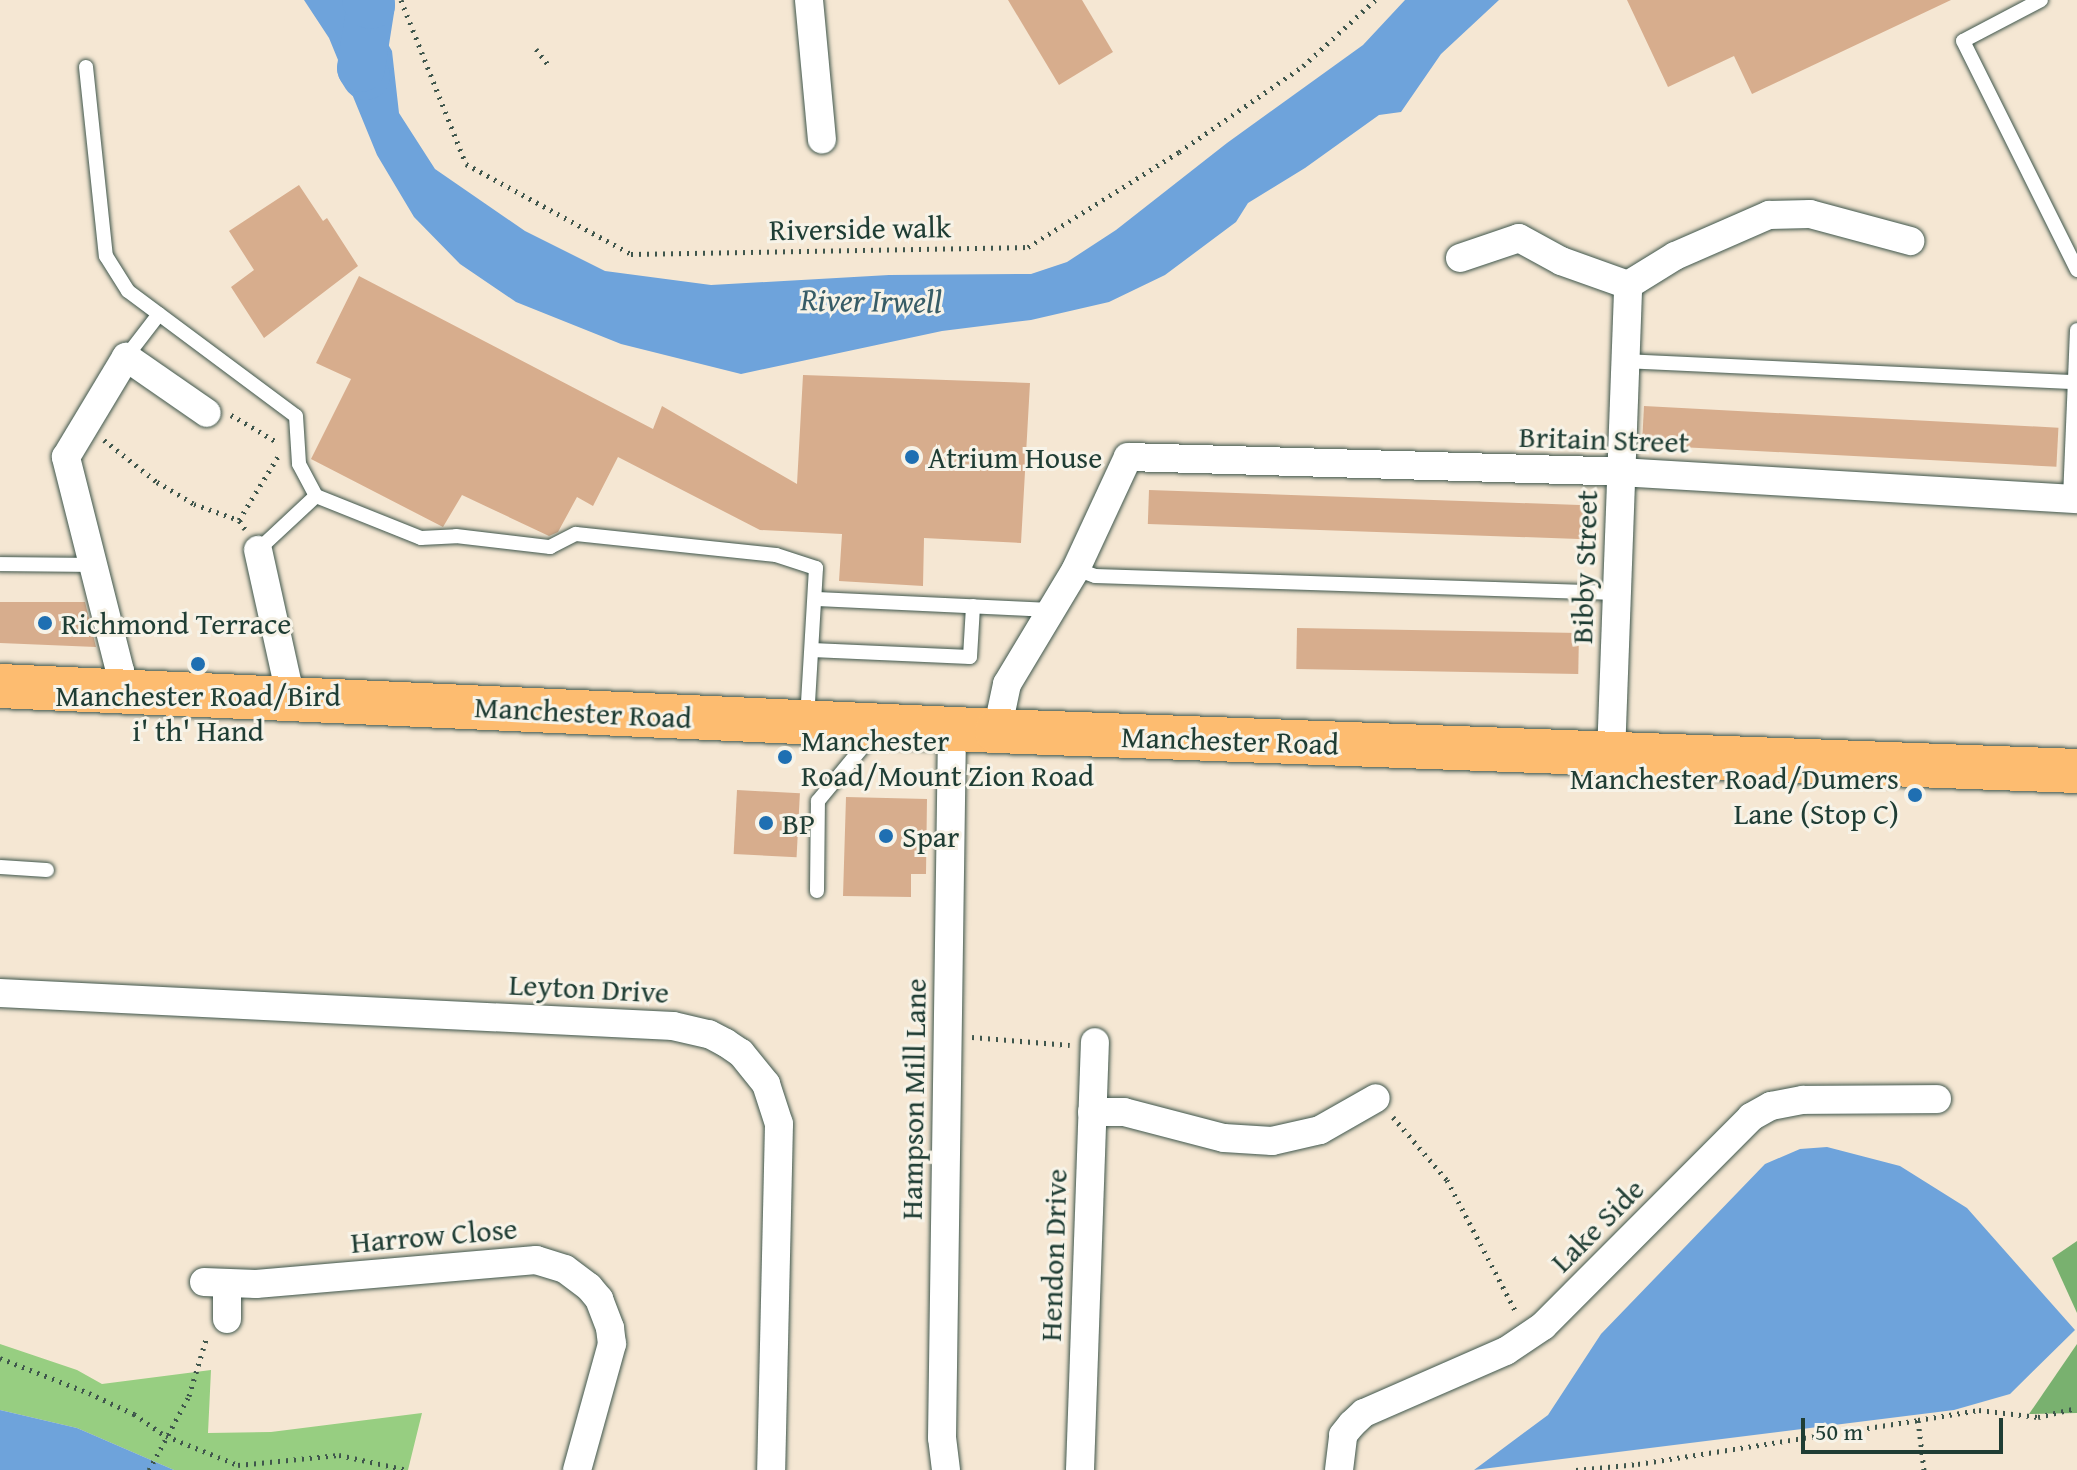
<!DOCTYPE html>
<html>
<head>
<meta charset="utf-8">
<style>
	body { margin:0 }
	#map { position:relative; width:2077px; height:1470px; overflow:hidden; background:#f5e7d3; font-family:"Gentium Book Plus",serif }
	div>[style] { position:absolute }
	.green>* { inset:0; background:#97ce81 }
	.forest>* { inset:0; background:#79b16f }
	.water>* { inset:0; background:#6ea3db }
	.river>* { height:48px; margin:-24px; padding:0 24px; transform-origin:24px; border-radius:24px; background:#6ea3db }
	.building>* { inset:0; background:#d7ad8d; transform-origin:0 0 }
	.path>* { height:5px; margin-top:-2.5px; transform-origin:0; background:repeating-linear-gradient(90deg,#3f564c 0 2px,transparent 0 8px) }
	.roads { filter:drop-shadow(0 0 2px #3f564c) drop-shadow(0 0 2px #3f564c) }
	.lane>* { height:14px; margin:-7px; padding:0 7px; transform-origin:7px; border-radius:7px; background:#fff }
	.street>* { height:28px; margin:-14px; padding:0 14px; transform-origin:14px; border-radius:14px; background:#fff }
	.highway>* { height:44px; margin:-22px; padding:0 22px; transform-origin:22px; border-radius:22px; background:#fdbc70 }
	.dots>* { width:22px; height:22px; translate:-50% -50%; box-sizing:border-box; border:4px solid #f7f3e8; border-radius:50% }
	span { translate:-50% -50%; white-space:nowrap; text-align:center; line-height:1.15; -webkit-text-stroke:6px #f7f3e8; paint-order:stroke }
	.street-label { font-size:30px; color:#1f3d34 }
	.poi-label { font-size:30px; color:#1f3d34 }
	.left { translate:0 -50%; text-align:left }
	.right { translate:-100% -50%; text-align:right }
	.water-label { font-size:32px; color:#375c66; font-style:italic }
	.scale { position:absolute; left:1801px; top:1418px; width:202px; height:36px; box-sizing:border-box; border:4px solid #1f3d34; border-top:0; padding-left:10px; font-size:24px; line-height:28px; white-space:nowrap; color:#1f3d34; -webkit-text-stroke:6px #f7f3e8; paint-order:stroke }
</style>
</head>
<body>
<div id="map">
	<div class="green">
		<i style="clip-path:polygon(0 1344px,77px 1370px,102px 1384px,211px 1370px,208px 1433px,271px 1432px,422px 1413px,408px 1470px,174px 1470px,77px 1428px,0 1410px)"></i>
	</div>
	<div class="forest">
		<i style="clip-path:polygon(2077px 1241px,2077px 1313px,2052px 1258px)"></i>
		<i style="clip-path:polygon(2077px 1344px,2077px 1413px,2029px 1414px)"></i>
	</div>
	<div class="water">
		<i style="clip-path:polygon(304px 0,362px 0,392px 51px,399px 113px,435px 169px,525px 231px,605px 271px,711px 285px,889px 275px,1031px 274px,1067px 262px,1116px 230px,1227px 143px,1363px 45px,1405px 0,1499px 0,1441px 54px,1401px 112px,1379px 115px,1305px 168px,1248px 203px,1236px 222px,1165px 275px,1109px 302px,1031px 320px,942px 331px,741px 374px,621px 344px,516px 302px,460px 264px,414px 217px,377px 155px,329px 38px)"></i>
		<i style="clip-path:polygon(1827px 1147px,1900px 1166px,1967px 1208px,2075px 1330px,2010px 1394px,1954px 1410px,1474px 1470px,1548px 1415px,1601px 1334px,1765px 1164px,1800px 1149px)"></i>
		<i style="clip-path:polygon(0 1410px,77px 1428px,174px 1470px,0 1470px)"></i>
	</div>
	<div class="river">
		<i style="left:366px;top:76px;width:9px;rotate:-122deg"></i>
		<i style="left:361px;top:68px;width:64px;rotate:-81deg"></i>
		<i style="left:371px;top:5px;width:7px;rotate:-135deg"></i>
	</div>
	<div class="building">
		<i style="clip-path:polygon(1008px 0,1082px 0,1113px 52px,1059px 85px)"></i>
		<i style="clip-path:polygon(1627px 0,1951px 0,1752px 94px,1734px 56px,1668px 87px)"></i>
		<i style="clip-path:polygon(299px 185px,323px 221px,327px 218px,358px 266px,264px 338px,231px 287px,254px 270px,229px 231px)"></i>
		<i style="clip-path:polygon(359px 276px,653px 429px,662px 406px,797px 484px,803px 375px,1030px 383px,1021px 543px,924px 538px,923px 586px,839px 581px,842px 534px,760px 530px,618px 457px,593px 506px,577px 497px,558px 532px,549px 536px,462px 495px,443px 527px,311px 459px,351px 379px,316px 363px)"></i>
		<i style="left:1644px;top:406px;width:415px;height:39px;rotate:3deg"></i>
		<i style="left:1149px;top:490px;width:438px;height:34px;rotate:2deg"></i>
		<i style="clip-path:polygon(0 602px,85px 602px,96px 647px,0 643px)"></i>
		<i style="left:1297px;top:628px;width:282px;height:41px;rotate:1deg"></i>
		<i style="left:737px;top:790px;width:63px;height:64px;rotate:3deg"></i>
		<i style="clip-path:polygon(846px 797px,927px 799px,926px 874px,911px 874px,911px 897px,843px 896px)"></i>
	</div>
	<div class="path">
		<i style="left:401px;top:0;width:176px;rotate:68.4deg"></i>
		<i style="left:466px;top:164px;width:188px;rotate:28.6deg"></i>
		<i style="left:631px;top:254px;width:397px;rotate:-1deg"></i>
		<i style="left:1028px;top:247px;width:178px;rotate:-32.2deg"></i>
		<i style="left:1179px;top:152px;width:151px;rotate:-34.7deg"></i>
		<i style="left:1303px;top:66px;width:98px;rotate:-42.5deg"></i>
		<i style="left:536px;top:49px;width:23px;rotate:52deg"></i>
		<i style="left:231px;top:415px;width:53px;rotate:30.4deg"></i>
		<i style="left:104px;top:440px;width:68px;rotate:38.4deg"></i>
		<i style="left:157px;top:482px;width:43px;rotate:30.7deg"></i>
		<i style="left:194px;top:504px;width:48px;rotate:19.6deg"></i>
		<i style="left:245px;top:529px;width:11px;rotate:-124deg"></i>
		<i style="left:239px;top:520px;width:76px;rotate:-58.4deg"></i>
		<i style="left:972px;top:1037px;width:98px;rotate:4.7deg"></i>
		<i style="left:1393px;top:1117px;width:83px;rotate:49.4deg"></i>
		<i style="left:1447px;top:1180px;width:151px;rotate:62.4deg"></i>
		<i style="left:0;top:1358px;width:96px;rotate:21.5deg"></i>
		<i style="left:89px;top:1393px;width:50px;rotate:25deg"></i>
		<i style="left:134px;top:1414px;width:39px;rotate:35deg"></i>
		<i style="left:166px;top:1436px;width:78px;rotate:21.9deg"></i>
		<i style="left:238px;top:1465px;width:101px;rotate:-5.7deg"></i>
		<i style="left:339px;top:1455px;width:71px;rotate:12.3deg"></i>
		<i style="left:149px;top:1470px;width:84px;rotate:-61.6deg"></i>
		<i style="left:189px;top:1396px;width:63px;rotate:-73.3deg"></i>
		<i style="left:1576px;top:1470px;width:62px;rotate:-5.5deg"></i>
		<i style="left:1638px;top:1464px;width:283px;rotate:-8.9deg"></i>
		<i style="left:1924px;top:1470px;width:50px;rotate:-96.8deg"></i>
		<i style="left:1918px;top:1420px;width:62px;rotate:-9.3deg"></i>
		<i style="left:1979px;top:1410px;width:59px;rotate:6.8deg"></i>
		<i style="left:2038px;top:1417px;width:40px;rotate:-13deg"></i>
	</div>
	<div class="roads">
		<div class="lane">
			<i style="left:2041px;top:0;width:88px;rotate:152.3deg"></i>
			<i style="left:1963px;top:41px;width:256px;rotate:63.5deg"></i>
			<i style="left:86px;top:67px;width:190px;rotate:84deg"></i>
			<i style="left:106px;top:256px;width:41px;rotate:57.8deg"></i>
			<i style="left:128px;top:291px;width:209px;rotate:36.7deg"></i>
			<i style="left:296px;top:416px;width:48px;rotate:86.4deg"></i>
			<i style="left:299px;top:464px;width:36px;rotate:62deg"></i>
			<i style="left:126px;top:357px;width:54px;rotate:-52.5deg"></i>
			<i style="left:1625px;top:361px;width:450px;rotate:2.7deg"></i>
			<i style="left:2070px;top:498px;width:168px;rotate:-87.6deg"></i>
			<i style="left:258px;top:550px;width:79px;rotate:-43deg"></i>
			<i style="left:316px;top:496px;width:113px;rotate:21.8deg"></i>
			<i style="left:421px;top:538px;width:35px;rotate:-3deg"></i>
			<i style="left:456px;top:536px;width:95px;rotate:6.7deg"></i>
			<i style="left:550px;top:547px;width:29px;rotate:-27deg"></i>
			<i style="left:576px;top:534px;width:201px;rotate:6deg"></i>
			<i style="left:776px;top:555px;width:42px;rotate:18deg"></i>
			<i style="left:816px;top:568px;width:150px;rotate:93.4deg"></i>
			<i style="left:0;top:564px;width:91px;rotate:0.6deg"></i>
			<i style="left:1076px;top:569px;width:20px;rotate:20deg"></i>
			<i style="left:1095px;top:576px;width:522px;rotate:1.87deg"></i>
			<i style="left:817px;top:599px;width:234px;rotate:2.7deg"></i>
			<i style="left:812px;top:650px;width:158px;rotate:2.5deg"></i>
			<i style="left:970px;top:657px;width:51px;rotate:-86.6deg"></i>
			<i style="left:0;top:867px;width:47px;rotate:3.7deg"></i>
			<i style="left:817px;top:891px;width:90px;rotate:-89.4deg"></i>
			<i style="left:818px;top:801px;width:89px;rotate:-50.4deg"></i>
		</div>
		<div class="street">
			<i style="left:809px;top:0;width:140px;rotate:84.7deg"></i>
			<i style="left:1460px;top:258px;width:62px;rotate:-18.7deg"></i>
			<i style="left:1519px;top:238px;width:48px;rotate:28.7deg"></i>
			<i style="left:1561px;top:261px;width:71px;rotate:19.7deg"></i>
			<i style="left:1628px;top:285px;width:55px;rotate:-31.7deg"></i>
			<i style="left:1675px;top:256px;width:103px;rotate:-23.6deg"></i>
			<i style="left:1769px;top:215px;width:41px;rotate:-1.4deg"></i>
			<i style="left:1810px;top:214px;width:104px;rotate:15.1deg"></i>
			<i style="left:258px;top:550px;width:153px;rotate:77.5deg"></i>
			<i style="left:118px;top:691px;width:20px;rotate:-84deg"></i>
			<i style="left:120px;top:671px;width:221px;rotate:-104.2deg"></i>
			<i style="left:66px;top:457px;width:117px;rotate:-59deg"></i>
			<i style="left:126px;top:357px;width:98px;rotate:34.7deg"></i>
			<i style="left:997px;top:731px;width:48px;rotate:-78deg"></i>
			<i style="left:1007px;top:684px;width:134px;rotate:-59deg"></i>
			<i style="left:1076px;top:569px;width:123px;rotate:-65.1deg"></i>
			<i style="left:1128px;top:457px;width:493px;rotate:1.7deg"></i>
			<i style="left:1621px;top:472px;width:457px;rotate:3.4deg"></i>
			<i style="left:1611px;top:755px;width:470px;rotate:-87.9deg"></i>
			<i style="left:0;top:993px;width:674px;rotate:2.81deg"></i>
			<i style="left:673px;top:1026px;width:37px;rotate:13deg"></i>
			<i style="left:709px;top:1034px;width:19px;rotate:28deg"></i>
			<i style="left:726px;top:1043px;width:18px;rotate:34deg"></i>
			<i style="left:741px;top:1053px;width:40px;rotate:51deg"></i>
			<i style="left:766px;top:1084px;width:42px;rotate:72deg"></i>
			<i style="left:779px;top:1124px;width:346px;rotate:91.3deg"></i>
			<i style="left:1092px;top:1112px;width:32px"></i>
			<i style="left:1124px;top:1112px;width:103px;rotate:14.6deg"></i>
			<i style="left:1224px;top:1138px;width:48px;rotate:3.6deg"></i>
			<i style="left:1272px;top:1141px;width:49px;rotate:-12.9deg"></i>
			<i style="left:1320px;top:1130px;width:64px;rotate:-29.7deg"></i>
			<i style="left:204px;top:1282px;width:52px;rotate:2.2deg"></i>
			<i style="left:256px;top:1284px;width:281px;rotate:-4.9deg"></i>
			<i style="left:536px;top:1260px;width:30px;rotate:17deg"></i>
			<i style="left:565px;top:1269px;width:30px;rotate:37deg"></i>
			<i style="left:589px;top:1287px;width:16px;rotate:50deg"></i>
			<i style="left:599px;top:1299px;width:31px;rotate:69deg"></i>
			<i style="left:610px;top:1328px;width:16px;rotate:83deg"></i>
			<i style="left:612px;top:1344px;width:131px;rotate:105.5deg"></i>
			<i style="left:227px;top:1319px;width:36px;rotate:-90deg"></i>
			<i style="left:946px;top:1470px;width:32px;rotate:-97deg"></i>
			<i style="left:942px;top:1438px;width:709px;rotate:-89.19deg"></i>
			<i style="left:1080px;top:1470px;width:428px;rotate:-88deg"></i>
			<i style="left:1339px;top:1470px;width:35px;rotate:-83deg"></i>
			<i style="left:1343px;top:1435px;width:14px;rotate:-51deg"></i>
			<i style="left:1352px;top:1424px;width:16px;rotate:-43deg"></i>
			<i style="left:1364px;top:1413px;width:155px;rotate:-23.6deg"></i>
			<i style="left:1506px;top:1351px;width:45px;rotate:-34deg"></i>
			<i style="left:1543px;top:1326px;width:295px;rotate:-45.1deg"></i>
			<i style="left:1751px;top:1117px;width:23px;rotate:-29deg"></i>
			<i style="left:1771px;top:1106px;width:33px;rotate:-11deg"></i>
			<i style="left:1803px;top:1100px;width:134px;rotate:-0.4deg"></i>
		</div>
		<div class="highway">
			<i style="left:0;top:686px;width:998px;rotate:2.58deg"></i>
			<i style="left:997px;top:731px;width:1081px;rotate:2.12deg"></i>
		</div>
	</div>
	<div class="dots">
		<i style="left:912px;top:457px;background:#1f6fb2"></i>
		<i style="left:45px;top:623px;background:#1f6fb2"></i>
		<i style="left:198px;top:664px;background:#1f6fb2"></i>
		<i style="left:785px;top:757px;background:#1f6fb2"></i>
		<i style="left:1915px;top:795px;background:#1f6fb2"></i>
		<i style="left:766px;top:823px;background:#1f6fb2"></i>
		<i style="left:886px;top:836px;background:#1f6fb2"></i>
	</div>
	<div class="street-label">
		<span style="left:860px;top:228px;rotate:-1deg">Riverside walk</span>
		<span style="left:1604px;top:439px;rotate:2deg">Britain Street</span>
		<span style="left:1584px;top:567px;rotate:-88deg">Bibby Street</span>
		<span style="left:583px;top:712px;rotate:3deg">Manchester Road</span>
		<span style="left:1230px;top:740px;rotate:2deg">Manchester Road</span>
		<span style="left:589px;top:988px;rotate:3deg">Leyton Drive</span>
		<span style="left:913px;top:1099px;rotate:-89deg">Hampson Mill Lane</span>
		<span style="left:1597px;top:1225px;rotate:-45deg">Lake Side</span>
		<span style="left:434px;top:1235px;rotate:-5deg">Harrow Close</span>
		<span style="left:1053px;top:1255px;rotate:-88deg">Hendon Drive</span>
	</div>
	<div class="poi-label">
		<span class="left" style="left:928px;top:457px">Atrium House</span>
		<span class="left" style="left:61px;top:623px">Richmond Terrace</span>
		<span style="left:198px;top:712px">Manchester Road/Bird<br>i' th' Hand</span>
		<span class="left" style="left:801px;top:757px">Manchester<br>Road/Mount Zion Road</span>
		<span class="right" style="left:1899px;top:795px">Manchester Road/Dumers<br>Lane (Stop C)</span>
		<span class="left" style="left:782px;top:823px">BP</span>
		<span class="left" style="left:902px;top:836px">Spar</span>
	</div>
	<div class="water-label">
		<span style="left:871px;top:301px;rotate:1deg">River Irwell</span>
	</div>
	<div class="scale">50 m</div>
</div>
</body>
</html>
